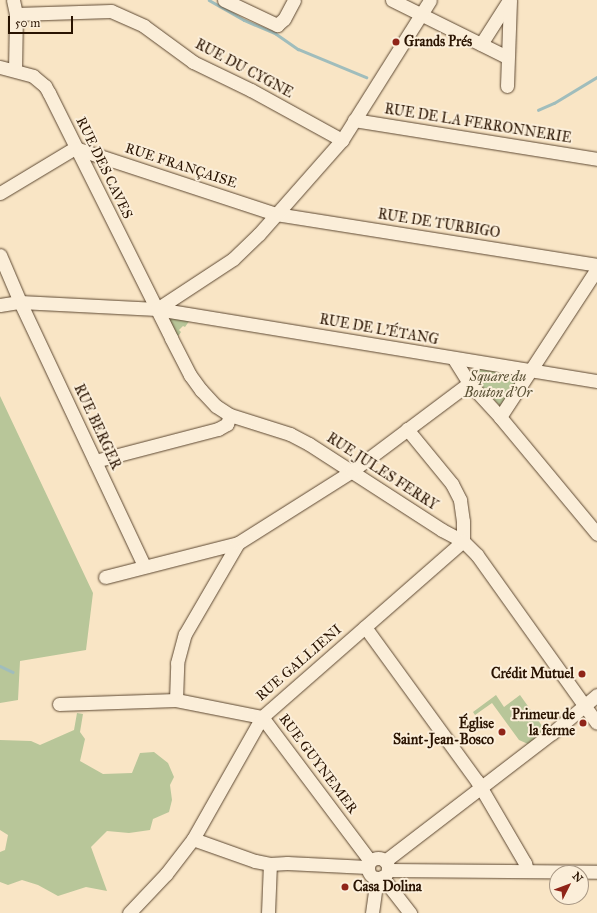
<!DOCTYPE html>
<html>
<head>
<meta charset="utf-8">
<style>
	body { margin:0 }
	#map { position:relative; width:597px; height:913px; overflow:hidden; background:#f9e5c5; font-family:"IM FELL Great Primer",serif }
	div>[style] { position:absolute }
	.green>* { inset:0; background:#b8c699 }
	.stream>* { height:2.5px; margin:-1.25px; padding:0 1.25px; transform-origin:1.25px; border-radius:1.25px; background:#a0bdbc }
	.roads { filter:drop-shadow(0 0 1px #5d4832) drop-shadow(0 0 1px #5d4832) }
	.minor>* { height:13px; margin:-6.5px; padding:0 6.5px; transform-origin:6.5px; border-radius:6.5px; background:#fbeed9 }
	.minor>.ring { margin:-6.5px; padding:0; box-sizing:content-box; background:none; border:13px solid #fbeed9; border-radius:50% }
	.dots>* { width:11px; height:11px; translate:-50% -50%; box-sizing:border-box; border:2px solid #fbeed9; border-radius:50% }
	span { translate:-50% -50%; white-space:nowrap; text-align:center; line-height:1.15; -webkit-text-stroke:4px #fbeed9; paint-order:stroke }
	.poi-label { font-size:14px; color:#291301; font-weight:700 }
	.left { translate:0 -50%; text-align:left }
	.right { translate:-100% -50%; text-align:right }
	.street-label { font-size:14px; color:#291301 }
	.park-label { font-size:14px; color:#5b5236; font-style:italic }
	.north { position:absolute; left:549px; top:865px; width:40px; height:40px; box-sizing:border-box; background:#fbeed9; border:1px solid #a79683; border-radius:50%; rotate:48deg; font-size:11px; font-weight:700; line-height:16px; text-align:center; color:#291301 }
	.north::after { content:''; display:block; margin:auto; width:14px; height:18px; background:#8f2418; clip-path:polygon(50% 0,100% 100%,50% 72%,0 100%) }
	.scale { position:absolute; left:8px; top:16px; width:65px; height:18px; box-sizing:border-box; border:2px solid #291301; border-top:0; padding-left:5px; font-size:12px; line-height:14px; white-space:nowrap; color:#291301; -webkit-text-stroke:3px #fbeed9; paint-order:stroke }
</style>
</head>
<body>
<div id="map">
	<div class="green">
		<i style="clip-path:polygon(172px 317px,190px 320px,185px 327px,183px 326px,179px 330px,181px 332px,177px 338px,168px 322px)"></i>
		<i style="clip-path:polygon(479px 368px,519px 373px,521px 376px,500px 406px,473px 377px,472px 370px)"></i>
		<i style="clip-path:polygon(0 396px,93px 593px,86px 650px,20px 661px,18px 700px,0 703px)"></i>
		<i style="clip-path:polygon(496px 695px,504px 707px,520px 695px,545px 730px,528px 744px,519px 740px,492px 703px,475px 715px,473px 712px)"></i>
		<i style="clip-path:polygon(77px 713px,83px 714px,80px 732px,85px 739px,80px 761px,103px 774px,132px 773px,140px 753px,154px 752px,168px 763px,174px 777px,170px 785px,172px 800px,169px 812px,153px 819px,150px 830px,129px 833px,107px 831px,91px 847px,107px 891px,86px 887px,58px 896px,38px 885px,22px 880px,8px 885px,0 882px,0 852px,5px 850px,8px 835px,0 830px,0 740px,31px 741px,40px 745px,74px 730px)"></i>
	</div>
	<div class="stream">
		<i style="left:209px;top:0;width:40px;rotate:29.7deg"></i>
		<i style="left:244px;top:20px;width:34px;rotate:23deg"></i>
		<i style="left:275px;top:33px;width:28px;rotate:35deg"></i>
		<i style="left:298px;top:49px;width:74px;rotate:22.4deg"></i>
		<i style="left:538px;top:110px;width:17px;rotate:-24deg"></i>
		<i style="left:554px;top:103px;width:50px;rotate:-31.2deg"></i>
		<i style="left:0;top:666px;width:14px;rotate:25deg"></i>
	</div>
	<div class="roads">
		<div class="minor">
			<i style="left:13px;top:0;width:14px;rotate:78deg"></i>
			<i style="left:16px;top:14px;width:56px;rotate:91deg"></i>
			<i style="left:224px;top:0;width:59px;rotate:25.3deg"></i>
			<i style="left:277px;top:25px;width:9px;rotate:-41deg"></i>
			<i style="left:284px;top:19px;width:21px;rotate:-62deg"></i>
			<i style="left:392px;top:0;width:128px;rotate:26.4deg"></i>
			<i style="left:16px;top:14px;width:95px;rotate:-1.8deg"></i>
			<i style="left:111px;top:11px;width:36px;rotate:24deg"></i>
			<i style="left:144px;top:26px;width:61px;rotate:36.3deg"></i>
			<i style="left:193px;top:62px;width:64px;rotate:25.8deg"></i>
			<i style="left:251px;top:90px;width:104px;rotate:28.8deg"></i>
			<i style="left:481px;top:44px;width:52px;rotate:-57.5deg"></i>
			<i style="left:0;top:67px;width:34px;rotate:15deg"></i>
			<i style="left:33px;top:76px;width:16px;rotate:40deg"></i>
			<i style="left:45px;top:86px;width:8px;rotate:60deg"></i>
			<i style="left:49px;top:93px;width:274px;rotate:63.5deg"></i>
			<i style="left:171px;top:338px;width:42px;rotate:62.8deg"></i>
			<i style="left:190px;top:375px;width:19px;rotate:54deg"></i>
			<i style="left:201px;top:390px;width:22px;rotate:47deg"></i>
			<i style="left:216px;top:406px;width:17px;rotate:33deg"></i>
			<i style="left:230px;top:415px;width:63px;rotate:17.6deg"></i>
			<i style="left:290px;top:434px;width:21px;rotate:28deg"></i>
			<i style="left:309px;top:444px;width:158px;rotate:32.9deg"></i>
			<i style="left:442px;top:530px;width:24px;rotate:28deg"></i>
			<i style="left:463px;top:541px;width:20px;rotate:45deg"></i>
			<i style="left:477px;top:555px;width:206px;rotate:54.5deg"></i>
			<i style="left:507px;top:86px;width:86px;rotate:-88deg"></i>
			<i style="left:354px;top:120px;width:246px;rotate:9.1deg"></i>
			<i style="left:0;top:193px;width:87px;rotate:-31deg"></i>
			<i style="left:75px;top:148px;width:212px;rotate:18.2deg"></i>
			<i style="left:276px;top:214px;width:325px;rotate:9deg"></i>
			<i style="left:0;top:255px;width:51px;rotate:66.9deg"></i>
			<i style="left:20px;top:302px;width:292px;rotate:64.8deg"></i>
			<i style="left:0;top:305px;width:20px;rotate:-9deg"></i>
			<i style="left:20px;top:302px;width:137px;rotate:2.9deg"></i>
			<i style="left:157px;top:309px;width:91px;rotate:-33.3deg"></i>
			<i style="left:233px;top:259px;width:36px;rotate:-44deg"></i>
			<i style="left:259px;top:234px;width:125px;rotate:-48.6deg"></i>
			<i style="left:342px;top:140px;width:165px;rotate:-57.8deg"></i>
			<i style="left:157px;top:309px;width:446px;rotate:9.3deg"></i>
			<i style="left:454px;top:359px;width:28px;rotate:58deg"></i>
			<i style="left:469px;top:383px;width:46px;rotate:47.6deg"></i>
			<i style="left:500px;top:417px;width:152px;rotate:50.3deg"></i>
			<i style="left:500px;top:417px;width:177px;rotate:-56.8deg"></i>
			<i style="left:407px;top:429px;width:71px;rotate:50.7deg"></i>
			<i style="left:452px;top:484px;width:18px;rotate:63deg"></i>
			<i style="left:460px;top:500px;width:21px;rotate:82deg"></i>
			<i style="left:463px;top:521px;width:20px;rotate:90deg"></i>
			<i style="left:95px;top:461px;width:127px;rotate:-14.6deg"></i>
			<i style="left:218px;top:429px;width:10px;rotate:-29deg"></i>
			<i style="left:227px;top:424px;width:9px;rotate:-72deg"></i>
			<i style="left:105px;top:577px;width:137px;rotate:-14.3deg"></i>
			<i style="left:365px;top:627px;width:190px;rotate:54deg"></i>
			<i style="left:477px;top:781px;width:95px;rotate:59.7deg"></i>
			<i style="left:525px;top:863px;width:7px;rotate:74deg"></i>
			<i style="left:176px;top:700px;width:37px;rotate:-88deg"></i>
			<i style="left:177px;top:663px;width:30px;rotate:-75deg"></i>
			<i style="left:185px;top:634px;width:105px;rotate:-59.8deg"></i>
			<i style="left:238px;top:543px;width:135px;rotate:-32.3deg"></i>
			<i style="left:352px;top:471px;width:146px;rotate:-36.9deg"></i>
			<i style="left:59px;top:704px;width:117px;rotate:-2deg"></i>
			<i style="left:176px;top:700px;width:88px;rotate:11.2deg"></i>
			<i style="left:262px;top:717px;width:180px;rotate:53.1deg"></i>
			<i style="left:193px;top:839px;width:66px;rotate:19.5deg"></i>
			<i style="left:255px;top:861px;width:15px;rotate:11deg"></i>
			<i style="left:270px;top:864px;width:17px;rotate:-3deg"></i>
			<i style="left:287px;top:863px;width:80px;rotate:2.9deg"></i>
			<i class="ring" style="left:368px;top:858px;width:7px;height:7px"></i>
			<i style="left:385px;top:861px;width:210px;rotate:-37.5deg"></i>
			<i style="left:552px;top:733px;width:59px;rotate:-40.2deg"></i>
			<i style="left:388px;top:870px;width:209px;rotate:0.5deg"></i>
			<i style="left:382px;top:877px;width:46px;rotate:52.1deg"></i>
			<i style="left:129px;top:913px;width:54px;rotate:-46.5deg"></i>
			<i style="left:166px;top:874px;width:44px;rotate:-52.4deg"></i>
			<i style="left:193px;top:839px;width:140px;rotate:-60.5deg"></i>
			<i style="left:262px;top:717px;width:267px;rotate:-41.2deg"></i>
			<i style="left:268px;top:913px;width:49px;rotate:-87.7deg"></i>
			<i style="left:372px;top:913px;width:35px;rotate:-82deg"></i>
		</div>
	</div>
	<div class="dots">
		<i style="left:396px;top:42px;background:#8f2418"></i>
		<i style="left:582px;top:674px;background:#8f2418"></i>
		<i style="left:583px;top:723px;background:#8f2418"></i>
		<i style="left:502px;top:732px;background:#8f2418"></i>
		<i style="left:345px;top:887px;background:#8f2418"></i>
	</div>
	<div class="poi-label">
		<span class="left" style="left:404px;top:42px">Grands Prés</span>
		<span class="right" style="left:574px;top:674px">Crédit Mutuel</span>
		<span class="right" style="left:575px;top:723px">Primeur de<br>la ferme</span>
		<span class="right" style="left:494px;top:732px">Église<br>Saint-Jean-Bosco</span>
		<span class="left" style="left:353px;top:887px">Casa Dolina</span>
	</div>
	<div class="street-label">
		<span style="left:244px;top:69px;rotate:28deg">RUE DU CYGNE</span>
		<span style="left:478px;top:124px;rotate:9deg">RUE DE LA FERRONNERIE</span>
		<span style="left:181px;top:166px;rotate:18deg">RUE FRANÇAISE</span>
		<span style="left:104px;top:168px;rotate:64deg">RUE DES CAVES</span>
		<span style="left:439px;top:224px;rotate:9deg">RUE DE TURBIGO</span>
		<span style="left:379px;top:330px;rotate:10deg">RUE DE L'ÉTANG</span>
		<span style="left:97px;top:427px;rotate:65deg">RUE BERGER</span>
		<span style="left:382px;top:472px;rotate:33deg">RUE JULES FERRY</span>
		<span style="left:299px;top:663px;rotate:-41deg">RUE GALLIENI</span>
		<span style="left:318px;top:764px;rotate:53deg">RUE GUYNEMER</span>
	</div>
	<div class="park-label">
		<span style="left:498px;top:385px">Square du<br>Bouton d’Or</span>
	</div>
	<div class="north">N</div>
	<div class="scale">50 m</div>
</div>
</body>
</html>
